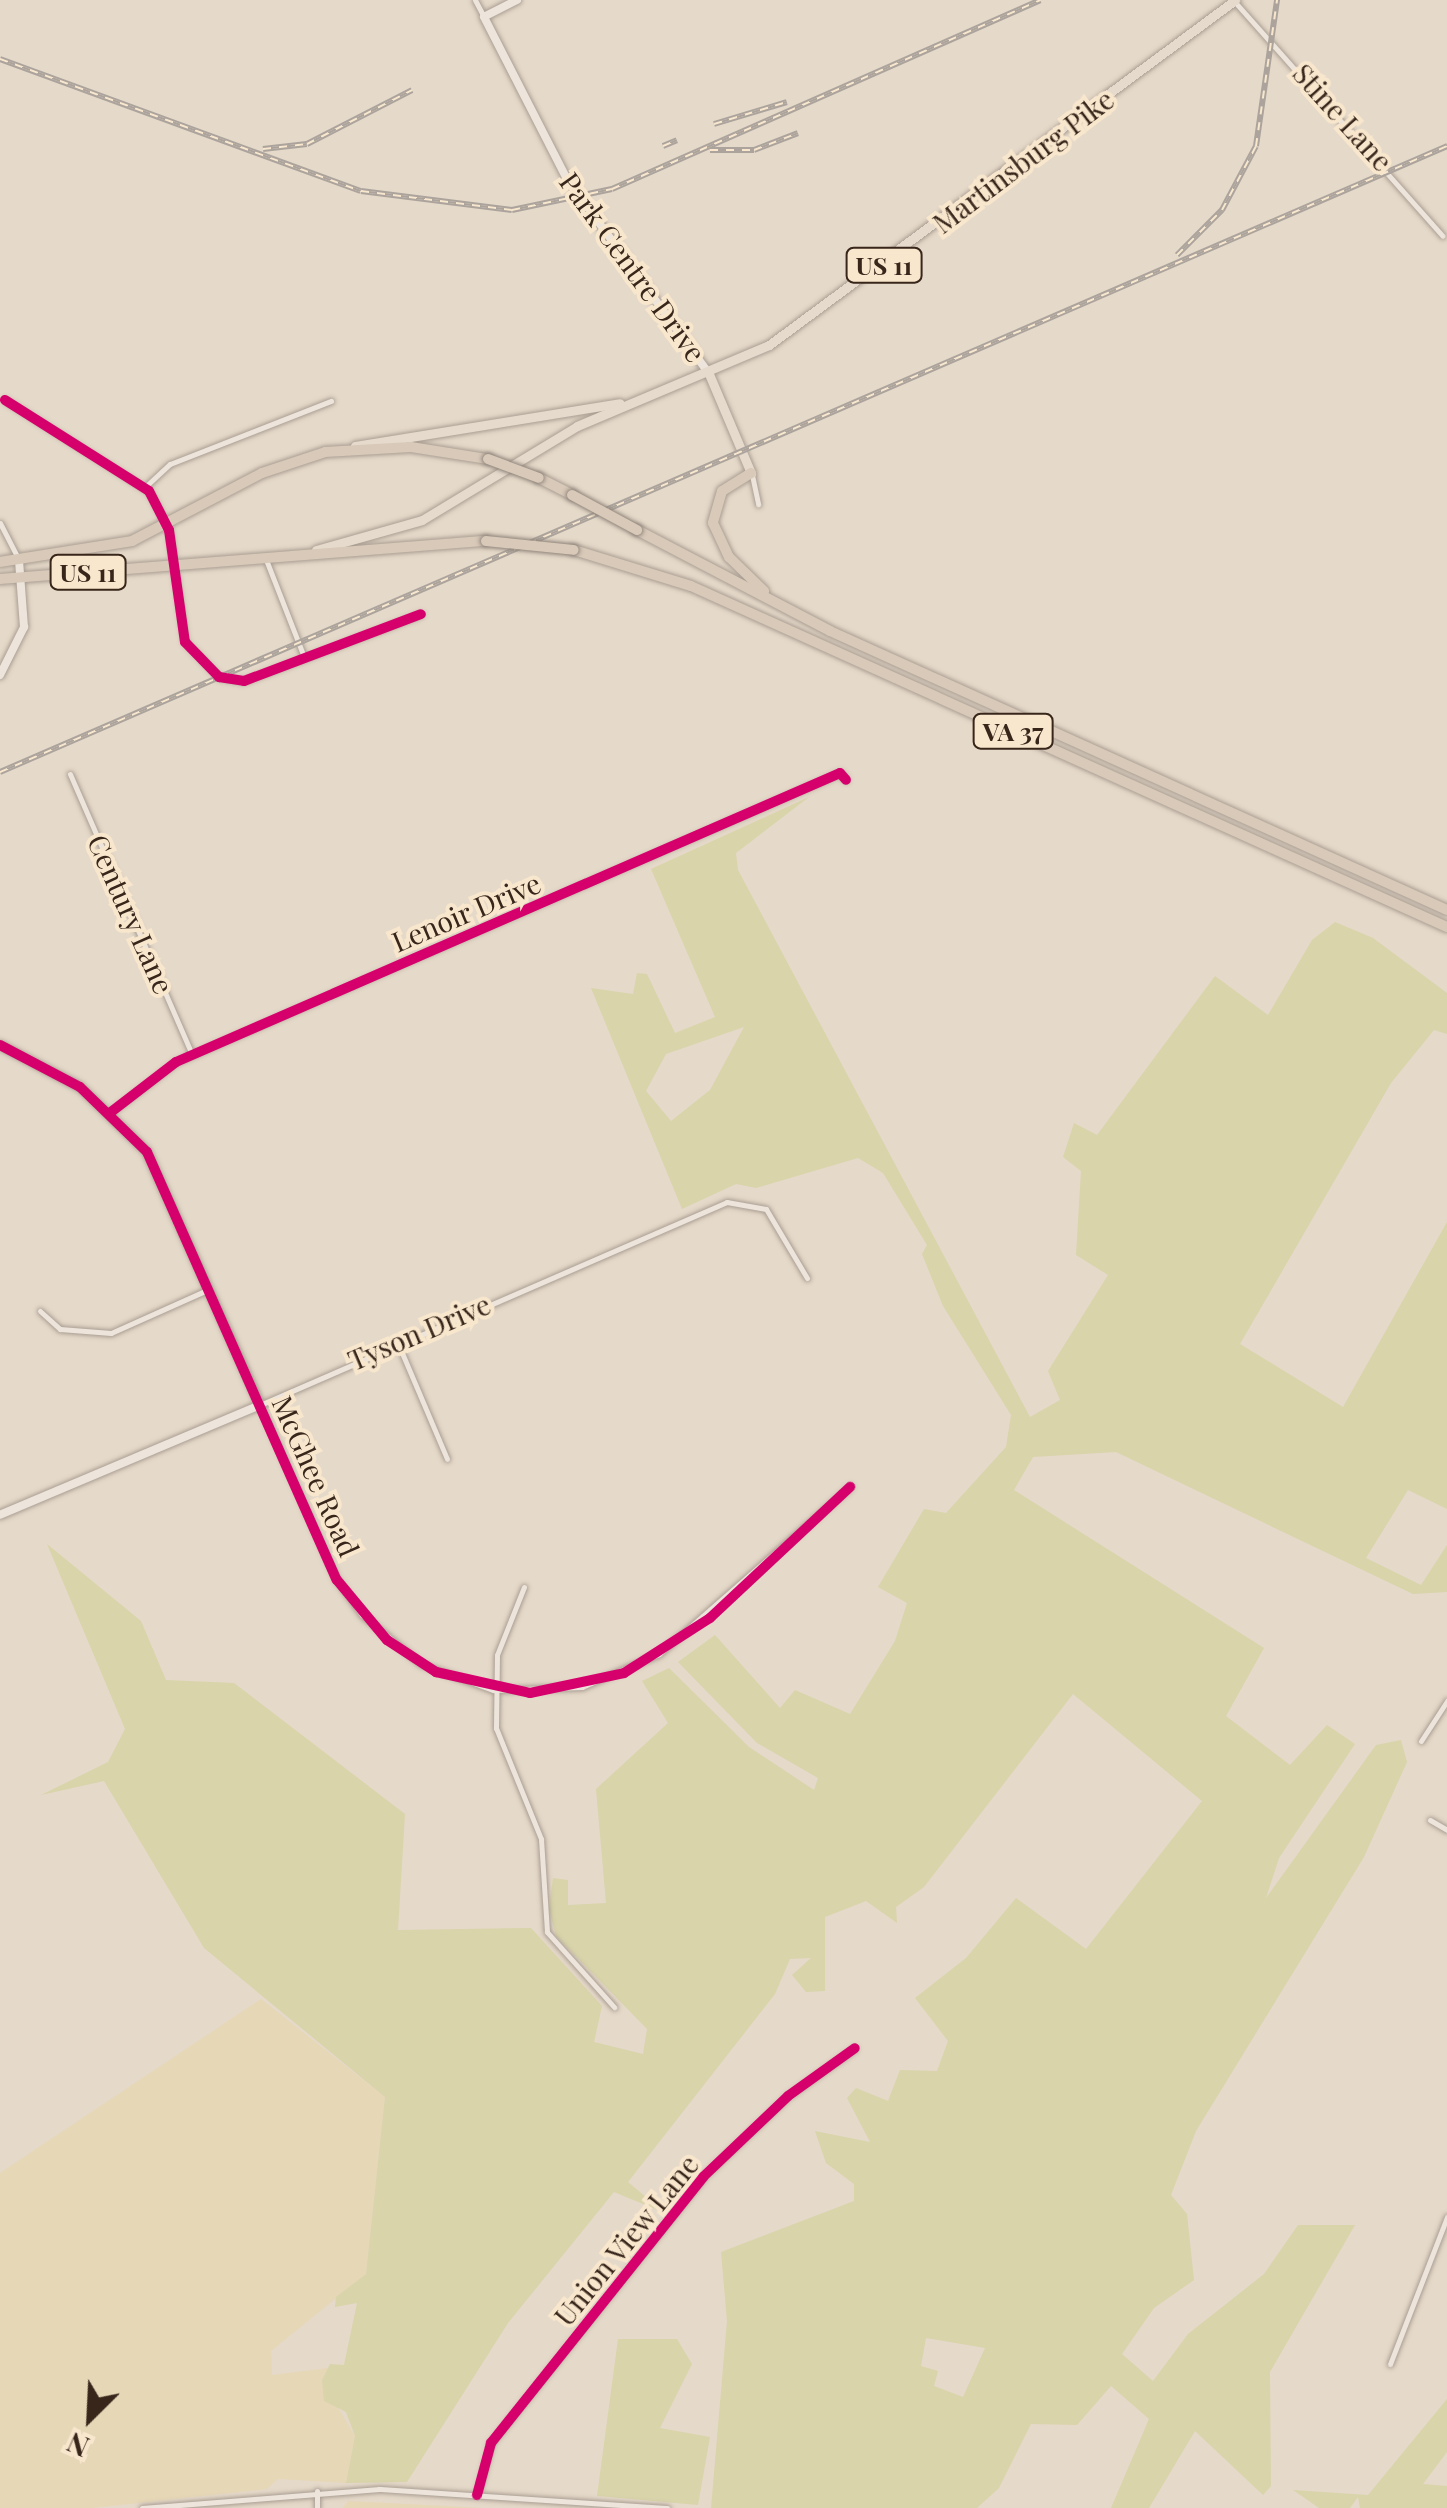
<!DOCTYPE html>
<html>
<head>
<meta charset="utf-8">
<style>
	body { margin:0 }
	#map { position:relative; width:1447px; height:2508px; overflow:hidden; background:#e5d9c9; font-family:"Playfair Display",serif }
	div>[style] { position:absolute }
	.farmland>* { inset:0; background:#e6d7b7 }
	.green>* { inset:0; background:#d9d4aa }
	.roads { filter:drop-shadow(0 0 2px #aa9e93) drop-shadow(0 0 2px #aa9e93) }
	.street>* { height:5px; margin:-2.5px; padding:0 2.5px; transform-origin:2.5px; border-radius:2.5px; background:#ede5db }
	.secondary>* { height:8px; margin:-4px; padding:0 4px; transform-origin:4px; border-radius:4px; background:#ede5db }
	.primary>* { height:9px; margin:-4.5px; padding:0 4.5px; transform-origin:4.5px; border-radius:4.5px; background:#e5dacc }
	.highway>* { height:10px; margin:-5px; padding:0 5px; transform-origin:5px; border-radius:5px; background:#d8c9b9 }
	.rail>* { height:6px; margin-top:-3px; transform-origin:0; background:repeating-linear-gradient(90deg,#f8e7cd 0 8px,#aca49c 0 16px); box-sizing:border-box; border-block:2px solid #aca49c }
	.bridges { filter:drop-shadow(0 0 2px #8f847a) drop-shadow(0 0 2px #8f847a) }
	.highway-bridge>* { height:10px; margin:-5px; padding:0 5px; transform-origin:5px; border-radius:5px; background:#d8c9b9 }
	.cycleway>* { height:10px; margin:-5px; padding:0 5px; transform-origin:5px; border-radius:5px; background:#d6006c }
	span { translate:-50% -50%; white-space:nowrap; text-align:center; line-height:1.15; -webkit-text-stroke:8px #f8e7cd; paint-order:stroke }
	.shield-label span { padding:2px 8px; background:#f8e7cd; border:2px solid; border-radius:8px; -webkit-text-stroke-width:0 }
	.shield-label { font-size:25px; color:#38261b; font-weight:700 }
	.street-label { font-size:28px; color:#38261b }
	.north { position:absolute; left:40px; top:2368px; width:100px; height:100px; -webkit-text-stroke:8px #f8e7cd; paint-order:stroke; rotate:204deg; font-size:28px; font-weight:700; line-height:40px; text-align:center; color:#38261b }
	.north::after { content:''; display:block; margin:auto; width:35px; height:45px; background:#38261b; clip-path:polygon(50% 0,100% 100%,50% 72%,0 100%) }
</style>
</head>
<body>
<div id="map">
	<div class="farmland">
		<i style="clip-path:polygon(261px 1999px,385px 2097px,366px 2274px,271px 2351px,272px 2375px,328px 2368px,322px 2381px,355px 2436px,346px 2483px,278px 2479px,267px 2489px,92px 2508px,0 2508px,0 2173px)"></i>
		<i style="clip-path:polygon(348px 2501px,483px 2508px,343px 2508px)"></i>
	</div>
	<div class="green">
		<i style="clip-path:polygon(evenodd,809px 797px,736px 853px,738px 870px,1030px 1417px,1060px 1400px,1048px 1371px,1108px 1275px,1076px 1255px,1081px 1171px,1063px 1157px,1074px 1123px,1097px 1135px,1215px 976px,1268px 1015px,1312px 940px,1335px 922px,1373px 938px,1447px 993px,1447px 1034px,1434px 1030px,1391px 1083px,1240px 1344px,1343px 1407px,1447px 1222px,1447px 1509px,1408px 1490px,1366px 1558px,1421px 1585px,1447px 1545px,1447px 1592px,1413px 1594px,1116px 1452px,1033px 1457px,1014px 1490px,1264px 1648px,1226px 1716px,1290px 1765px,1327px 1725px,1355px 1744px,1279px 1858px,1266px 1898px,1376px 1745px,1401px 1740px,1407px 1762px,1364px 1857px,1196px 2131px,1171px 2195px,1187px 2214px,1194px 2280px,1154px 2308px,1122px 2354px,1153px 2381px,1188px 2334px,1264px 2274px,1298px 2225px,1355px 2225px,1270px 2372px,1271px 2486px,1263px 2495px,1195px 2431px,1149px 2508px,1111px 2508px,1149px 2419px,1111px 2386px,1077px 2425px,1031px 2424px,999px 2488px,977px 2508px,711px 2508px,727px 2321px,721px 2252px,854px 2201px,854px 2184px,826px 2163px,815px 2131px,870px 2142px,847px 2098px,856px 2088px,888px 2101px,900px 2070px,937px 2071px,948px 2041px,915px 1998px,966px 1958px,1016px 1898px,1086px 1949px,1202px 1801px,1073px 1694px,924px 1887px,896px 1907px,897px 1923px,866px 1901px,825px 1917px,825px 1991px,806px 1992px,792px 1975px,811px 1958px,790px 1959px,775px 1994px,628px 2182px,665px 2213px,614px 2192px,508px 2323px,407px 2482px,346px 2483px,355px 2436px,346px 2412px,324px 2401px,322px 2380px,330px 2364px,344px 2365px,357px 2303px,335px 2307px,336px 2297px,366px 2274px,385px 2097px,204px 1948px,104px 1781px,41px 1795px,108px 1762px,125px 1729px,47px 1544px,141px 1621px,166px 1680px,234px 1683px,405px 1814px,398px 1930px,531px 1928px,602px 2006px,594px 2042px,643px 2054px,647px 2029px,556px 1936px,549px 1909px,553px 1878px,568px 1880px,568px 1905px,606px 1903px,596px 1789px,668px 1723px,642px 1681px,669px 1668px,749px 1747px,814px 1790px,818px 1778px,757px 1743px,678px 1662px,715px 1635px,780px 1708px,795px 1690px,850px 1714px,895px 1641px,907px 1603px,878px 1587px,924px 1509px,946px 1513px,1006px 1447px,1011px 1415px,943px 1306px,922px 1254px,927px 1245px,883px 1173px,858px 1158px,756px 1188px,736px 1184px,682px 1209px,591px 988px,633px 994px,637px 973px,647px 974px,675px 1033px,715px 1017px,651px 869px,809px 797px,744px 1027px,710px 1090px,671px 1121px,646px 1091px,666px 1054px,744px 1027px,809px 797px,926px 2338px,985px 2348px,963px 2397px,934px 2386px,938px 2371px,921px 2366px,926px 2338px)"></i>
		<i style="clip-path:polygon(618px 2339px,677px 2339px,692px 2364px,660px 2428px,710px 2437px,698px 2505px,597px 2496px)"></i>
		<i style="clip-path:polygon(1447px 2399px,1447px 2452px,1423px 2484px,1447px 2486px,1447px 2508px,1360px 2508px,1358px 2497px,1350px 2508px,1319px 2508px,1293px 2490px,1368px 2495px)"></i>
	</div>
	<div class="roads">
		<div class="street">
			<i style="left:475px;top:0;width:19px;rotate:62deg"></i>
			<i style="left:1234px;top:1px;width:314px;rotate:48.4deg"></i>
			<i style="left:5px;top:400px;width:170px;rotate:32.3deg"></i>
			<i style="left:149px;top:491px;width:44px;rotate:62.9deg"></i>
			<i style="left:169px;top:530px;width:113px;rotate:81.9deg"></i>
			<i style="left:185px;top:642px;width:49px;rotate:45.8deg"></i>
			<i style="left:219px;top:677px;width:25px;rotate:9deg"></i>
			<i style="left:244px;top:681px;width:189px;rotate:-20.7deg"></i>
			<i style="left:752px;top:475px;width:30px;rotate:78deg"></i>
			<i style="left:145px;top:487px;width:34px;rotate:-43deg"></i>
			<i style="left:170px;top:464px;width:173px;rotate:-21.4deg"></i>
			<i style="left:0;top:523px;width:42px;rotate:62.8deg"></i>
			<i style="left:265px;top:557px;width:107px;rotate:68.7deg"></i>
			<i style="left:70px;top:774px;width:306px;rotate:66.5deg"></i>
			<i style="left:111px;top:1112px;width:82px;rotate:-37.6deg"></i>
			<i style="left:176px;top:1062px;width:724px;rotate:-23.52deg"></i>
			<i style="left:840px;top:773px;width:9px;rotate:49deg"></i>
			<i style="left:807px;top:1278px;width:80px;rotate:-120.7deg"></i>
			<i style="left:766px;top:1209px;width:40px;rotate:-170deg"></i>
			<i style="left:727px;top:1202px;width:509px;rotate:156.51deg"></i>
			<i style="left:260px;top:1405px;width:191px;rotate:66.3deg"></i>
			<i style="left:337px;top:1580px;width:43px;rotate:54.5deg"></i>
			<i style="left:362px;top:1615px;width:77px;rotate:39.7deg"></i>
			<i style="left:421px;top:1664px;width:77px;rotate:19.9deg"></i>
			<i style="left:493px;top:1690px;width:89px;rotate:-1.9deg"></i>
			<i style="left:582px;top:1687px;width:84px;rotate:-23.2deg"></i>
			<i style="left:659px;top:1654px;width:254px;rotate:-41.2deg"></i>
			<i style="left:40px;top:1311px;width:27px;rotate:42deg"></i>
			<i style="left:60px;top:1329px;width:51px;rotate:4.5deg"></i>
			<i style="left:111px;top:1333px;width:105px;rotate:-24.1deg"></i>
			<i style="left:397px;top:1341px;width:128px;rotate:67deg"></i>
			<i style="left:524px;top:1587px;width:73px;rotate:111.7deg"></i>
			<i style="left:497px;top:1655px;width:73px;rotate:90.8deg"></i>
			<i style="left:496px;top:1728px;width:120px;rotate:67.9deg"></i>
			<i style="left:541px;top:1839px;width:93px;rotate:86.3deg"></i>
			<i style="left:547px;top:1932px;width:101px;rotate:48.2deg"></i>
			<i style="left:1421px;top:1741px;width:48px;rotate:-57deg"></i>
			<i style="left:1430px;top:1820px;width:20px;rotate:30deg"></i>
			<i style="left:1390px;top:2364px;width:158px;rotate:-68.8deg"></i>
			<i style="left:317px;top:2491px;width:17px;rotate:90deg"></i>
			<i style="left:477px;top:2495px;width:54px;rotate:-74.9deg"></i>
			<i style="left:491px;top:2443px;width:340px;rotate:-51.4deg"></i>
			<i style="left:703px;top:2177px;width:117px;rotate:-43.6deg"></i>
			<i style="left:788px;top:2096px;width:82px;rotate:-35.6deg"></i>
			<i style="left:142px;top:2508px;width:238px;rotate:-4.6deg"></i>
			<i style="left:379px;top:2489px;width:289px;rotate:3.8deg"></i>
		</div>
		<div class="secondary">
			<i style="left:517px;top:0;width:37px;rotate:153deg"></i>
			<i style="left:484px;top:17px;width:182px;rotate:62.9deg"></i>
			<i style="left:567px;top:179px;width:241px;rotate:53.9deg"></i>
			<i style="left:0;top:675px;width:54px;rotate:-63.4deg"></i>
			<i style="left:24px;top:627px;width:66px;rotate:-94.3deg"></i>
			<i style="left:0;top:1045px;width:90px;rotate:27.7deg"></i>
			<i style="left:80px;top:1087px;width:93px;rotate:44.1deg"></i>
			<i style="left:147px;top:1152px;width:277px;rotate:65.9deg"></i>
			<i style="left:260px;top:1405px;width:282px;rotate:157.1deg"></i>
		</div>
		<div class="primary">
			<i style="left:709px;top:374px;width:108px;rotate:67deg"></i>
			<i style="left:355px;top:446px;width:268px;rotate:-9.2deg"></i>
			<i style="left:316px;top:550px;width:110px;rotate:-15.8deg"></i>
			<i style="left:422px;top:520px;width:181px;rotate:-31.2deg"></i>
			<i style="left:577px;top:426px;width:208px;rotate:-22.9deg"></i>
			<i style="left:769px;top:345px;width:580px;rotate:-36.51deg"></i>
		</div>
		<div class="highway">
			<i style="left:751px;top:473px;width:34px;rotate:148deg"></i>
			<i style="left:722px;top:491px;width:33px;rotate:106deg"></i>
			<i style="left:713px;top:523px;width:38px;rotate:65deg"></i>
			<i style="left:729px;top:557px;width:49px;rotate:44.2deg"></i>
			<i style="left:539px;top:478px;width:37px;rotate:27deg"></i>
			<i style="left:637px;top:530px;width:218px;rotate:27.6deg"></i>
			<i style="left:830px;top:631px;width:677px;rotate:24.33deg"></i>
			<i style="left:574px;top:550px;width:122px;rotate:17.1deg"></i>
			<i style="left:691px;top:586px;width:829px;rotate:24.28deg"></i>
			<i style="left:0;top:562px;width:134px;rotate:-9deg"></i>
			<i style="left:132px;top:541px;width:147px;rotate:-27.6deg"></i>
			<i style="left:262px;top:473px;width:66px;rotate:-18.4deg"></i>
			<i style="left:325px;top:452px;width:86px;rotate:-3.3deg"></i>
			<i style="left:411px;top:447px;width:78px;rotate:8.9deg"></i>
			<i style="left:0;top:579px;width:487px;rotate:-4.5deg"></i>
		</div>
	</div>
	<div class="rail">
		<i style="left:0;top:59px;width:384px;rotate:20.1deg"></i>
		<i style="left:361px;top:191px;width:152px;rotate:7.2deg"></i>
		<i style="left:512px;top:210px;width:102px;rotate:-11.9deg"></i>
		<i style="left:612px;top:189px;width:468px;rotate:-23.8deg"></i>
		<i style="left:714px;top:124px;width:76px;rotate:-16.8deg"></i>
		<i style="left:663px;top:146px;width:15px;rotate:-23deg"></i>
		<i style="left:263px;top:149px;width:44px;rotate:-6.5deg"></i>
		<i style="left:307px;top:144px;width:118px;rotate:-27.2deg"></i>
		<i style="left:710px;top:150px;width:44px"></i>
		<i style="left:754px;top:150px;width:47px;rotate:-21.1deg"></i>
		<i style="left:1177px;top:255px;width:64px;rotate:-45deg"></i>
		<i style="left:1222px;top:210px;width:72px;rotate:-62deg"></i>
		<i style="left:1256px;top:146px;width:148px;rotate:-81.8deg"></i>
		<i style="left:0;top:772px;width:1577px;rotate:-23.39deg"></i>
	</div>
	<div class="bridges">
		<div class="highway-bridge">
			<i style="left:488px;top:459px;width:54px;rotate:20.4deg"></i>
			<i style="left:572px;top:495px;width:74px;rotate:28.3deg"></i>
			<i style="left:486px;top:541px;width:88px;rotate:5.8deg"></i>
		</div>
	</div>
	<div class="cycleway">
		<i style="left:5px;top:400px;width:170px;rotate:32.3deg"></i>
		<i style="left:149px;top:491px;width:44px;rotate:62.9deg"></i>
		<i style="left:169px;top:530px;width:113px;rotate:81.9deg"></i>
		<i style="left:185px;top:642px;width:49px;rotate:45.8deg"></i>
		<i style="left:219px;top:677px;width:25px;rotate:9deg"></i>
		<i style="left:244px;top:681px;width:189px;rotate:-20.7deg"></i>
		<i style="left:0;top:1045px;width:90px;rotate:27.7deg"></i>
		<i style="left:80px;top:1087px;width:93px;rotate:44.1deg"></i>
		<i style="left:147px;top:1152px;width:468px;rotate:66.1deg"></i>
		<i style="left:337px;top:1580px;width:78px;rotate:50.2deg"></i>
		<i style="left:387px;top:1640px;width:59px;rotate:33.1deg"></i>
		<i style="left:436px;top:1672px;width:96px;rotate:12.6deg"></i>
		<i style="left:530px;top:1693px;width:96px;rotate:-12deg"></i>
		<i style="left:624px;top:1673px;width:102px;rotate:-32.6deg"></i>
		<i style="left:710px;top:1618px;width:192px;rotate:-43.1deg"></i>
		<i style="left:111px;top:1112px;width:82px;rotate:-37.6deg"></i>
		<i style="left:176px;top:1062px;width:724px;rotate:-23.52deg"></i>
		<i style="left:840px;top:773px;width:9px;rotate:49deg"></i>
		<i style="left:477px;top:2495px;width:54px;rotate:-74.9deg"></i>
		<i style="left:491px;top:2443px;width:340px;rotate:-51.4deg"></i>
		<i style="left:703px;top:2177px;width:117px;rotate:-43.6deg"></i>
		<i style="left:788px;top:2096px;width:82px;rotate:-35.6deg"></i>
	</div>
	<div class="shield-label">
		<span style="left:884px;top:265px">US 11</span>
		<span style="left:88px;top:572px">US 11</span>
		<span style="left:1013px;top:731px">VA 37</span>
	</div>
	<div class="street-label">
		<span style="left:1343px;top:117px;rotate:48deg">Stine Lane</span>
		<span style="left:1023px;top:161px;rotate:-37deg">Martinsburg Pike</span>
		<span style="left:633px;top:267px;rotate:54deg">Park Centre Drive</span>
		<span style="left:466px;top:912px;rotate:-23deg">Lenoir Drive</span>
		<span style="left:131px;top:914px;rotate:66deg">Century Lane</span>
		<span style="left:419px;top:1332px;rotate:-23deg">Tyson Drive</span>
		<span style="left:316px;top:1476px;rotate:66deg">McGhee Road</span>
		<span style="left:626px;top:2240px;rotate:-51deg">Union View Lane</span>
	</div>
	<div class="north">N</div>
</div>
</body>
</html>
